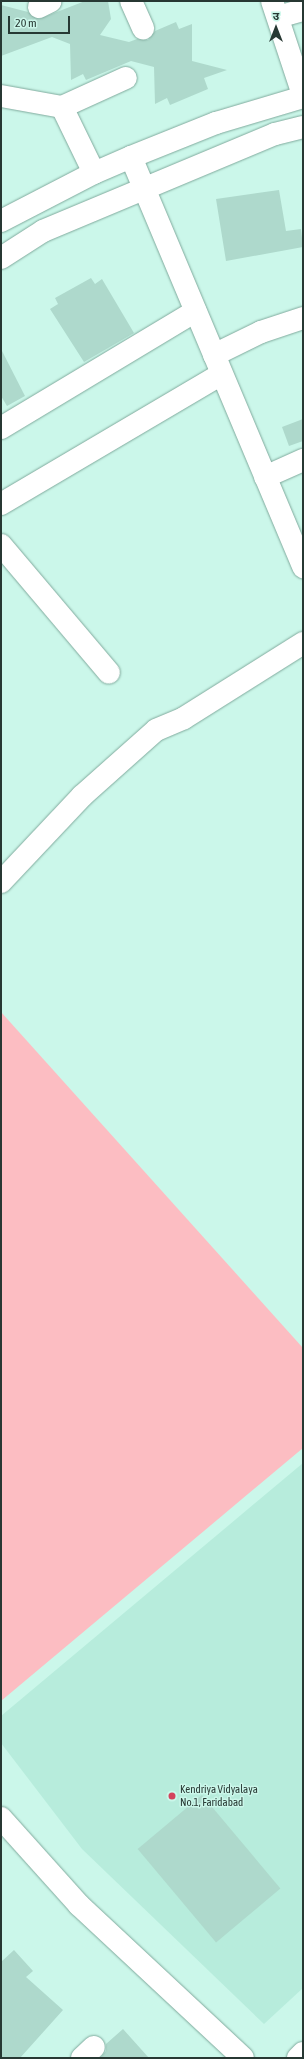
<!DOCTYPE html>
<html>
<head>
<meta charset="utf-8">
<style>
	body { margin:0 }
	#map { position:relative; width:304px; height:2059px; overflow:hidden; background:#cbf7ea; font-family:"Asap Condensed","Noto Sans Devanagari",sans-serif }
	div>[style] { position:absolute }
	.built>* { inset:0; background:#b7ecdc }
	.green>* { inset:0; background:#fcbdc2 }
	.building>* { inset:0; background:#aed9cc; transform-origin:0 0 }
	.roads { filter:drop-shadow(0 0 1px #80aa9d) drop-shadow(0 0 1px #80aa9d) }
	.street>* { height:22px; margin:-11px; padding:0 11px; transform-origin:11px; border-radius:11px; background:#fff }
	.dots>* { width:11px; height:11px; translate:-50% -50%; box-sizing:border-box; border:2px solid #cbf7ea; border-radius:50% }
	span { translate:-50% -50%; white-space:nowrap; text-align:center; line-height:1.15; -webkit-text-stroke:3px #cbf7ea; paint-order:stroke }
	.poi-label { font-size:11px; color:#273833 }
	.left { translate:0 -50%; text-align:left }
	.frame { position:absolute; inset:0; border:2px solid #273833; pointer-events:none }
	.north { position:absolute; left:256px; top:8px; width:40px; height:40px; -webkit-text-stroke:3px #cbf7ea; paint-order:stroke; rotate:0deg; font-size:11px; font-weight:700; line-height:16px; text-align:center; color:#273833 }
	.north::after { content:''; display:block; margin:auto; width:14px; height:18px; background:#273833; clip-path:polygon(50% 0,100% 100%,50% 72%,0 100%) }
	.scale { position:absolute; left:8px; top:16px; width:62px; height:18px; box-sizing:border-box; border:2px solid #273833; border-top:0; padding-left:5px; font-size:12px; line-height:14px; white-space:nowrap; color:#273833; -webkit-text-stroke:3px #cbf7ea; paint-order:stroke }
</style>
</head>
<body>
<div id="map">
	<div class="built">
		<i style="clip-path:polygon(303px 1463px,303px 1988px,264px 2024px,82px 1849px,1px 1743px,1px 1716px)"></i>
	</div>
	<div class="green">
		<i style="clip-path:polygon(1px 1012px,303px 1348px,303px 1448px,1px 1701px)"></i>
	</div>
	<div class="building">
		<i style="clip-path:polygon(85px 1px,108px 1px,111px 19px,100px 35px,129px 42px,137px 39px,148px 40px,155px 31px,176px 22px,179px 29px,192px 24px,192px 61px,227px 70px,204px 78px,208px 89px,170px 105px,167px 98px,155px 104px,154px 67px,131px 61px,86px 80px,83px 74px,71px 80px,70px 44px,52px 37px,1px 56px,1px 5px,28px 12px,39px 19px)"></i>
		<i style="clip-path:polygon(279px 190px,286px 231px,301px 229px,303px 247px,226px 261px,216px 199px)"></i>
		<i style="clip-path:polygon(91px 278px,95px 284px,102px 279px,134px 333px,84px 362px,50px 309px,58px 304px,55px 298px)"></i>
		<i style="clip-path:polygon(1px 349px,25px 396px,7px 406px,1px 396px)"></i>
		<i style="clip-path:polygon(303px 419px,303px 441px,289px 446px,282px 427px)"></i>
		<i style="left:202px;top:1795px;width:122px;height:84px;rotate:50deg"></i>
		<i style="clip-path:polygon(14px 1950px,33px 1971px,26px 1977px,63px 2010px,20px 2058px,1px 2058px,1px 1962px)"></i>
		<i style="clip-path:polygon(123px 2029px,149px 2058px,100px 2058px,106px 2051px,106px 2044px)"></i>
	</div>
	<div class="roads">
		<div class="street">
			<i style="left:131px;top:1px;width:30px;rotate:66deg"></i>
			<i style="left:272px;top:1px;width:99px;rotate:71.7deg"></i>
			<i style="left:39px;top:7px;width:13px;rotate:-27deg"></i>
			<i style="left:278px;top:17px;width:26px;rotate:-16deg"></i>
			<i style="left:1px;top:96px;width:62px;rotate:10.2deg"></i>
			<i style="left:62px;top:107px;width:73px;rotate:64.1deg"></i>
			<i style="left:62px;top:107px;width:70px;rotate:-24.4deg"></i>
			<i style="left:131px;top:157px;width:445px;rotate:67.2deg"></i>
			<i style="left:1px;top:221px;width:105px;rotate:-27.3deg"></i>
			<i style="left:94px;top:173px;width:40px;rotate:-23.4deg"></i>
			<i style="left:131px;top:157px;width:92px;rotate:-21.8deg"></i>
			<i style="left:216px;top:123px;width:91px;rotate:-16.6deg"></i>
			<i style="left:1px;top:258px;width:50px;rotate:-32.7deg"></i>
			<i style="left:43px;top:231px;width:251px;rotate:-22.7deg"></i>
			<i style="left:275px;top:134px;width:29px;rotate:-14deg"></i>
			<i style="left:214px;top:355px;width:52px;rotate:-26.1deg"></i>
			<i style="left:261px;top:332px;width:44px;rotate:-18.4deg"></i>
			<i style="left:1px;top:428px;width:227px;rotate:-31deg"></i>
			<i style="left:265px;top:477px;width:42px;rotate:-24.1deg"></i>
			<i style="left:1px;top:504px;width:256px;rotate:-30.5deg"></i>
			<i style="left:1px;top:545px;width:167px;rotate:49.8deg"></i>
			<i style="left:1px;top:882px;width:118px;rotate:-46.7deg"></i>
			<i style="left:82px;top:796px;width:99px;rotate:-41.7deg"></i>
			<i style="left:156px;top:730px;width:30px;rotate:-23deg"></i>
			<i style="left:184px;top:718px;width:141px;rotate:-32.2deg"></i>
			<i style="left:1px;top:1818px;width:117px;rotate:48.1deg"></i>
			<i style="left:79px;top:1905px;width:224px;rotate:43deg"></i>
			<i style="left:82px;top:2058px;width:16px;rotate:-43deg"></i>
			<i style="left:298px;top:2058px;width:7px;rotate:-45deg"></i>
		</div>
	</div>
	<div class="dots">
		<i style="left:172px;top:1796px;background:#d3425d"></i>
	</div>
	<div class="poi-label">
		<span class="left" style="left:180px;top:1796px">Kendriya Vidyalaya<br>No.1, Faridabad</span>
	</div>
	<div class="frame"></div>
	<div class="north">उ</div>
	<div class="scale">20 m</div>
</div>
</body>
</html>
